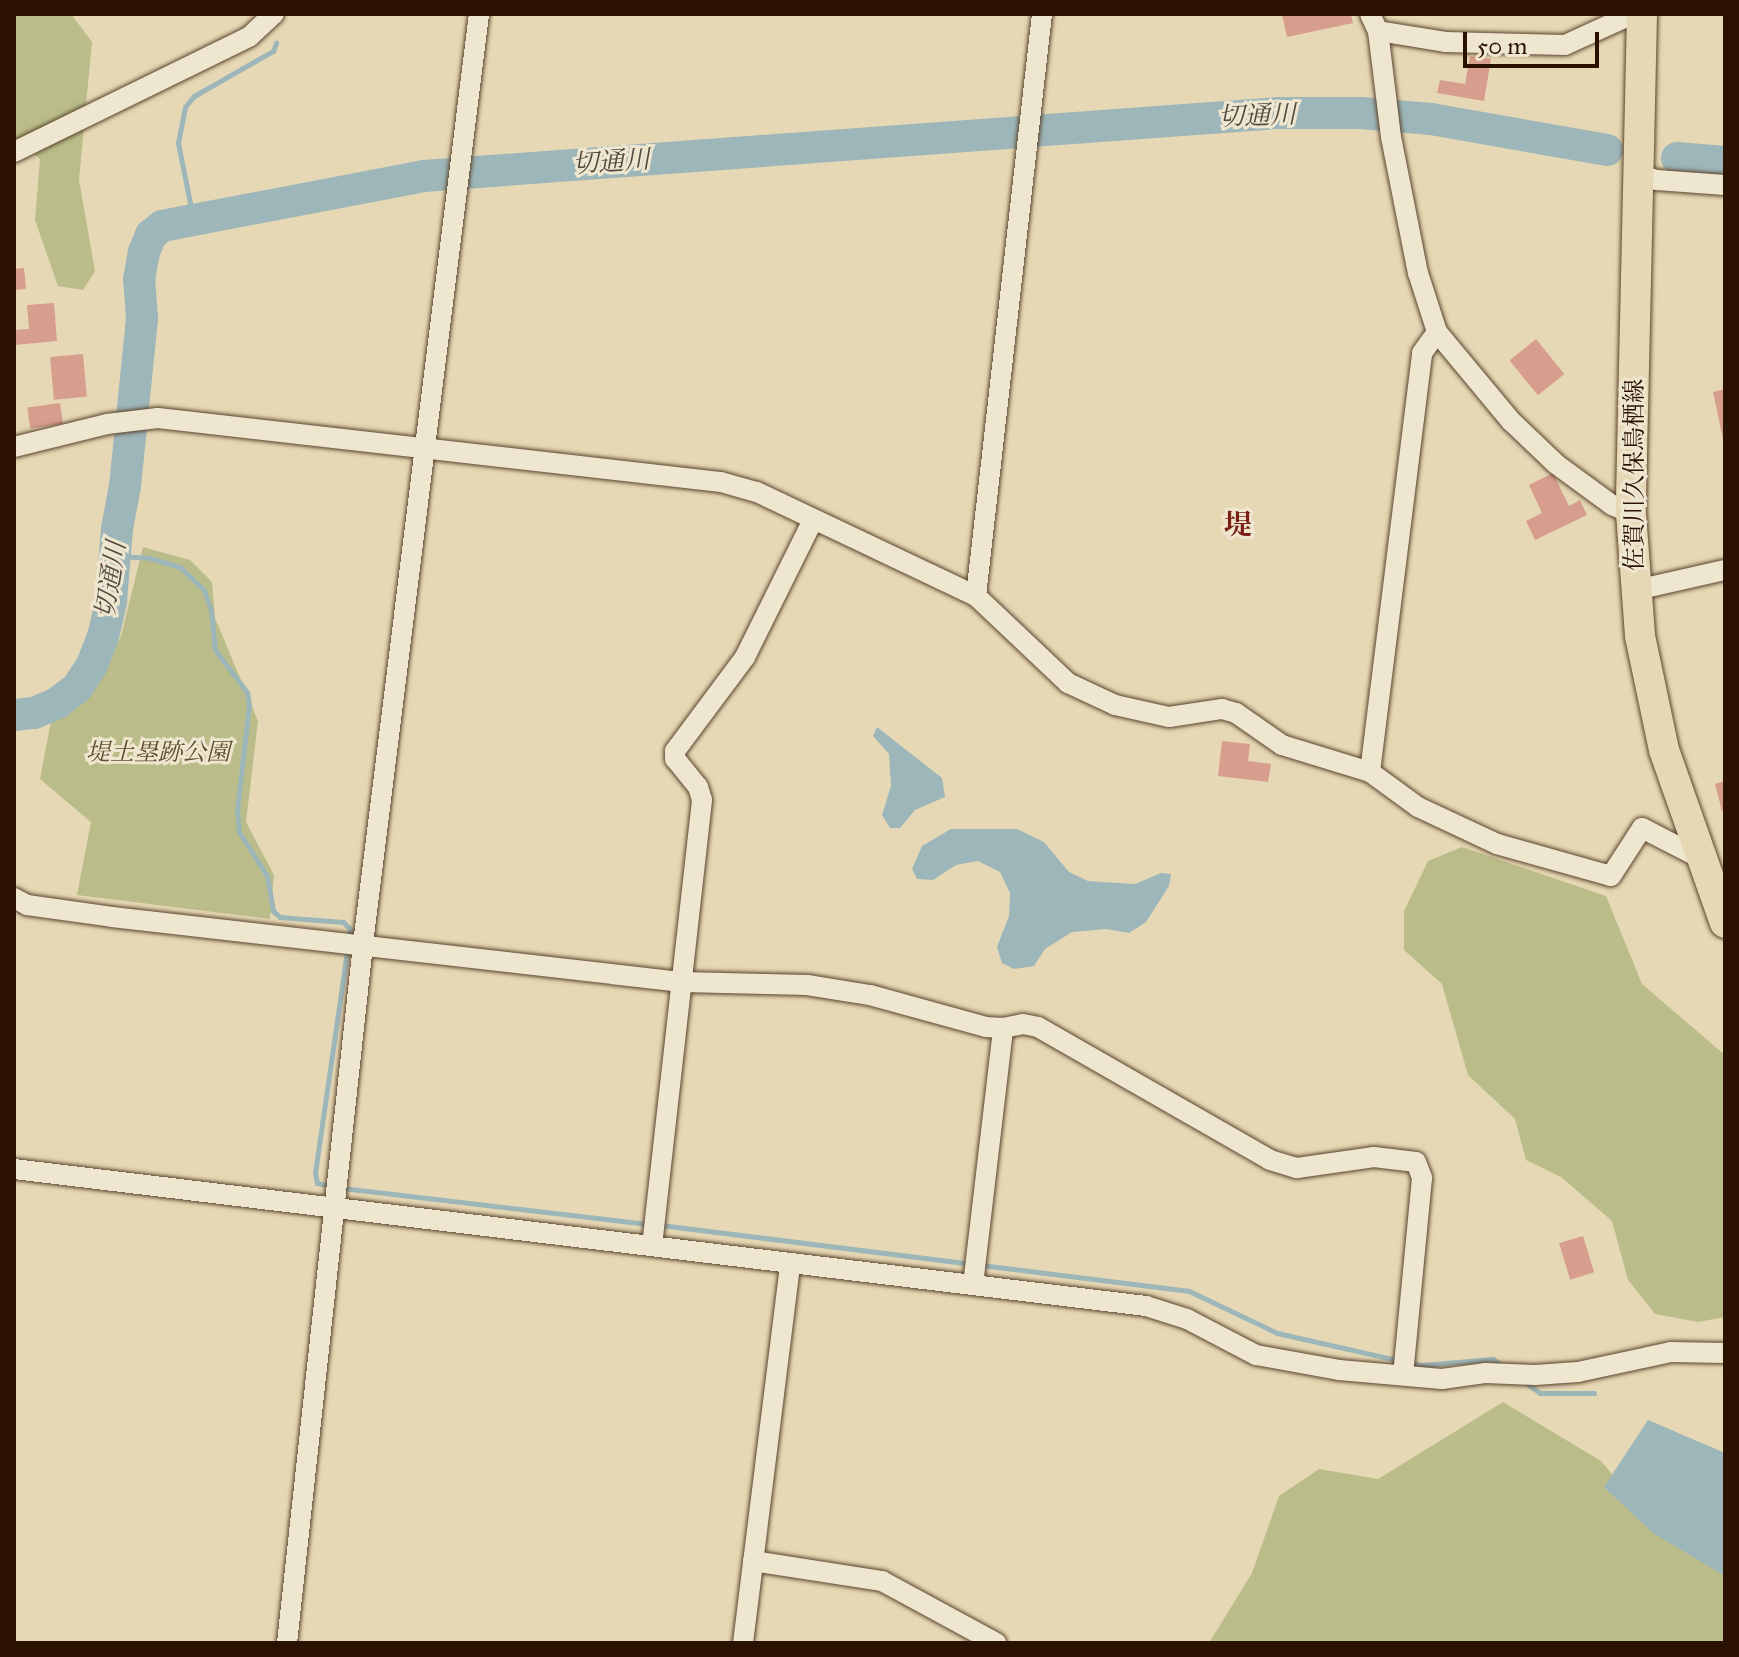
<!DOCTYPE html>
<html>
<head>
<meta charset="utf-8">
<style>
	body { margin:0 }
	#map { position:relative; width:1739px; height:1657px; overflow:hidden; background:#e7d8b5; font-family:"IM FELL Great Primer","Noto Serif JP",serif }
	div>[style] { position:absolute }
	.green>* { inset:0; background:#babd8a }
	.water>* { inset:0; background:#9db6b9 }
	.stream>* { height:5px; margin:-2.5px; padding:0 2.5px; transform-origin:2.5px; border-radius:2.5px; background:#9db6b9 }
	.river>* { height:32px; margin:-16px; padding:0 16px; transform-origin:16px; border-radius:16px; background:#9db6b9 }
	.building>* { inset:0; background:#d79d8d; transform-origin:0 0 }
	.roads { filter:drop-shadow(0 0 2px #5a442d) drop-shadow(0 0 2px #5a442d) }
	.minor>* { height:20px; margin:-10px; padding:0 10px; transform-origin:10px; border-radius:10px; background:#efe6cf }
	.primary>* { height:30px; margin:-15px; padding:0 15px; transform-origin:15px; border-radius:15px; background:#e7d8b5 }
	span { translate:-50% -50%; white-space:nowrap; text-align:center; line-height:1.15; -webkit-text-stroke:6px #efe6cf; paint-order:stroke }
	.street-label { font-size:24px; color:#2b1200 }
	.park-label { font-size:24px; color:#5d4e30; font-style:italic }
	.water-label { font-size:26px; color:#534b41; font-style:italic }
	.quarter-label { font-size:28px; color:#7a1f14; font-weight:700 }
	.frame { position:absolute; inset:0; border:16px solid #2b1200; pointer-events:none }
	.scale { position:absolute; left:1463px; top:32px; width:136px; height:36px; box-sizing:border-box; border:4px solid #2b1200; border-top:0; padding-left:10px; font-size:24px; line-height:28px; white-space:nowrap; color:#2b1200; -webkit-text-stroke:6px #efe6cf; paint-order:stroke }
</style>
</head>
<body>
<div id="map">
	<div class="green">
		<i style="clip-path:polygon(14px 14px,71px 14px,92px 42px,79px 180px,95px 271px,83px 290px,58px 286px,35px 220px,40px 159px,19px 140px,14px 141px)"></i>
		<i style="clip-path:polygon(143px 547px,190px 560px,212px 582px,215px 618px,258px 721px,246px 822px,274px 875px,270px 919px,77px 895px,91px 822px,40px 779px,52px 716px,79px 698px,106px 668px,121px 636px)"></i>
		<i style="clip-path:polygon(1462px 847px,1606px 896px,1642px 984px,1725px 1055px,1725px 1317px,1698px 1322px,1655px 1314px,1628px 1280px,1612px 1221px,1561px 1177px,1526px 1160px,1515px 1119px,1468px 1075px,1442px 984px,1404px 950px,1404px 911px,1428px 861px)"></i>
		<i style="clip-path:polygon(1503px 1402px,1601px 1461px,1653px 1523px,1725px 1568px,1725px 1643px,1209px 1643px,1252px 1573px,1279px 1496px,1319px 1469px,1378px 1479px)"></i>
	</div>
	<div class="water">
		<i style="clip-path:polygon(877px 727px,942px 778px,945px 797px,915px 810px,900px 828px,890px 828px,882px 815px,891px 786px,889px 754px,873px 736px)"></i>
		<i style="clip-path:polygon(951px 829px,1017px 829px,1044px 842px,1069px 872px,1088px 881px,1135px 884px,1161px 873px,1171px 874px,1169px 886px,1146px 922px,1129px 933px,1106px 929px,1072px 932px,1045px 949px,1034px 966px,1014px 969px,1002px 963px,997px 947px,1009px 916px,1010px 893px,1000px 872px,978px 861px,956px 865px,933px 880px,917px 879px,912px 869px,922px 846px)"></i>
		<i style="clip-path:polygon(1648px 1420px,1725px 1453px,1725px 1576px,1653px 1533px,1604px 1487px)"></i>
	</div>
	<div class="stream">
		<i style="left:183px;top:221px;width:19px;rotate:-69deg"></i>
		<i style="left:190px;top:203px;width:61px;rotate:-101.3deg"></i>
		<i style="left:178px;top:143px;width:37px;rotate:-79deg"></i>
		<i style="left:185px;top:107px;width:14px;rotate:-51deg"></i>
		<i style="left:194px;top:96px;width:91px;rotate:-29.7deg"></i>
		<i style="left:273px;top:51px;width:9px;rotate:-69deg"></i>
		<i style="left:115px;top:556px;width:35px;rotate:3deg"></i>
		<i style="left:150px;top:558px;width:31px;rotate:17deg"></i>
		<i style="left:180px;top:567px;width:33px;rotate:44deg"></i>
		<i style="left:204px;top:590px;width:21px;rotate:71deg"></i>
		<i style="left:211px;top:610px;width:40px;rotate:84.3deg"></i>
		<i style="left:215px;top:650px;width:53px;rotate:52.7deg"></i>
		<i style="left:247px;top:692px;width:13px;rotate:81deg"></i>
		<i style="left:249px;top:705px;width:106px;rotate:96.5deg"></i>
		<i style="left:237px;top:810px;width:22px;rotate:85deg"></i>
		<i style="left:239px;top:832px;width:52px;rotate:57.5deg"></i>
		<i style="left:267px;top:876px;width:36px;rotate:80deg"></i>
		<i style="left:273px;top:911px;width:9px;rotate:41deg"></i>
		<i style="left:280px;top:917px;width:63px;rotate:4.5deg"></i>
		<i style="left:343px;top:922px;width:10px;rotate:45deg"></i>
		<i style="left:350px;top:929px;width:12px;rotate:99deg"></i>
		<i style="left:332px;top:1186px;width:15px;rotate:-169deg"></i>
		<i style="left:317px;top:1183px;width:10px;rotate:-101deg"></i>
		<i style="left:315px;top:1173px;width:224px;rotate:-81.8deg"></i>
		<i style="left:342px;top:1188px;width:310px;rotate:6.7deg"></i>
		<i style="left:660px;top:1225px;width:313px;rotate:7.1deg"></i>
		<i style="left:981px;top:1265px;width:210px;rotate:7.1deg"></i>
		<i style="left:1189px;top:1291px;width:98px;rotate:25.5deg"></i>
		<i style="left:1277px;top:1333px;width:127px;rotate:12.7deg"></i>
		<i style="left:1411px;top:1363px;width:11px;rotate:10deg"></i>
		<i style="left:1422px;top:1365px;width:71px;rotate:-4.8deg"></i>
		<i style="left:1493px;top:1359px;width:11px;rotate:38deg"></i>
		<i style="left:1523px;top:1381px;width:21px;rotate:35deg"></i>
		<i style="left:1540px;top:1393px;width:54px"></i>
	</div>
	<div class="river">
		<i style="left:1677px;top:158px;width:48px;rotate:4.8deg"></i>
		<i style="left:14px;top:715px;width:20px;rotate:-6deg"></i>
		<i style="left:34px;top:713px;width:25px;rotate:-23deg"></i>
		<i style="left:57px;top:703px;width:25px;rotate:-37deg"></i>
		<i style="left:77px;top:688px;width:27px;rotate:-57deg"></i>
		<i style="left:92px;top:665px;width:30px;rotate:-69deg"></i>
		<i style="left:103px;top:637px;width:37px;rotate:-77deg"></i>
		<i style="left:111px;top:601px;width:72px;rotate:-85.2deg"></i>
		<i style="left:117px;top:529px;width:44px;rotate:-79.5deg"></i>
		<i style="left:125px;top:486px;width:168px;rotate:-84.2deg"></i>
		<i style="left:142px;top:319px;width:39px;rotate:-94deg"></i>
		<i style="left:139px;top:280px;width:28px;rotate:-80deg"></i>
		<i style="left:144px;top:252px;width:18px;rotate:-68deg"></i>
		<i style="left:151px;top:235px;width:14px;rotate:-39deg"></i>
		<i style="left:162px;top:226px;width:267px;rotate:-10.8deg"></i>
		<i style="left:424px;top:176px;width:855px;rotate:-4.22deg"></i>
		<i style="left:1277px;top:113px;width:84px"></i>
		<i style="left:1361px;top:113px;width:70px;rotate:4.9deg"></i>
		<i style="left:1431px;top:119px;width:179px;rotate:10deg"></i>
	</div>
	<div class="building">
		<i style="clip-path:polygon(1282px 14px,1351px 14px,1353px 23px,1287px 37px)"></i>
		<i style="clip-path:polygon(1470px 56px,1491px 59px,1484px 101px,1437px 93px,1440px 80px,1465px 84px)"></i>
		<i style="clip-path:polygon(24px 268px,26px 289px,14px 290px,14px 269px)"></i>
		<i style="clip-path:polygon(54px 303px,57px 341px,14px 345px,14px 330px,29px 329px,27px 305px)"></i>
		<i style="left:1536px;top:339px;width:45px;height:34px;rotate:51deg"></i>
		<i style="left:83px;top:354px;width:43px;height:33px;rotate:85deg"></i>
		<i style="clip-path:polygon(1725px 389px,1725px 443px,1724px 444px,1713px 392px)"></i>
		<i style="left:60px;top:403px;width:21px;height:33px;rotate:82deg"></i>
		<i style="clip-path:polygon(1553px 473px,1569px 506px,1580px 500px,1587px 515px,1535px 540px,1526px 521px,1542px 513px,1529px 485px)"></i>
		<i style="clip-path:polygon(1222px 741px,1250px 744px,1248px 761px,1271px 764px,1268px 782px,1218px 776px)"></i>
		<i style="clip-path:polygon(1725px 781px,1725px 810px,1722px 811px,1715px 784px)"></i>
		<i style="left:1583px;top:1236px;width:38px;height:25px;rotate:73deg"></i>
	</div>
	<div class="roads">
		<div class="minor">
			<i style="left:1370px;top:14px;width:19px;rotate:65deg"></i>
			<i style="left:1378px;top:31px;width:107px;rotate:83deg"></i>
			<i style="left:1391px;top:137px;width:139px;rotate:78.8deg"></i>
			<i style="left:1418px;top:273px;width:62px;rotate:72.1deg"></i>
			<i style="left:1437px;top:332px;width:116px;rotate:50.3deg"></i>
			<i style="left:1511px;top:421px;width:62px;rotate:43.7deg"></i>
			<i style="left:1556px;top:464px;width:69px;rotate:36.2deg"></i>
			<i style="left:1612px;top:505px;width:21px;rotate:23deg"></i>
			<i style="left:1378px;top:31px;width:68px;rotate:9.3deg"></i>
			<i style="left:1445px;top:42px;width:120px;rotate:1.4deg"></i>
			<i style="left:1565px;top:45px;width:75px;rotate:-24.5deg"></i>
			<i style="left:14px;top:152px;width:262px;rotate:-26.1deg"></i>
			<i style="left:249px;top:37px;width:34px;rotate:-43deg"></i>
			<i style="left:1639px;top:175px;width:19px;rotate:16deg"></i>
			<i style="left:1657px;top:180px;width:68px;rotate:4.2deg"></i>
			<i style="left:14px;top:447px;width:96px;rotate:-13.9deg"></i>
			<i style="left:107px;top:424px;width:51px;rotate:-6.7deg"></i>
			<i style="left:158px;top:418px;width:567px;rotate:6.49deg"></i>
			<i style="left:721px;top:482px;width:37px;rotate:16deg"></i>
			<i style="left:757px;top:492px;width:242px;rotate:25.4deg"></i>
			<i style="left:976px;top:596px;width:127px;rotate:43.4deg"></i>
			<i style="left:1068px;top:683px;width:52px;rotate:25.1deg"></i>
			<i style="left:1115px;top:705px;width:55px;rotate:12.5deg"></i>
			<i style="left:1169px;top:717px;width:54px;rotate:-8.6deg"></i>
			<i style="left:1222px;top:709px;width:15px;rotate:16deg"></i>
			<i style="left:1236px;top:713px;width:56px;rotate:34.8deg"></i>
			<i style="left:1282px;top:745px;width:92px;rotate:17.1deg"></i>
			<i style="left:1370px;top:772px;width:59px;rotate:36.1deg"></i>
			<i style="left:1418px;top:807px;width:87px;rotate:25.1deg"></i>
			<i style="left:1497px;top:844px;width:118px;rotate:15.7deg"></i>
			<i style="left:1611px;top:876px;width:57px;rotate:-57.1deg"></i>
			<i style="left:1642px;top:828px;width:68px;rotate:27.3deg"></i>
			<i style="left:1636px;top:590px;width:91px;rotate:-12.7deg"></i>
			<i style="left:976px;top:596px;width:586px;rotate:-83.53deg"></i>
			<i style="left:1370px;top:772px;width:422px;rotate:-82.9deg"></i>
			<i style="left:1422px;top:353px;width:26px;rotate:-54deg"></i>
			<i style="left:14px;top:898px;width:15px;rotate:28deg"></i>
			<i style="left:27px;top:905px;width:86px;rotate:8deg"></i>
			<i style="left:112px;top:917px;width:574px;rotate:6.51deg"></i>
			<i style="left:682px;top:982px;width:125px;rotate:1.4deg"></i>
			<i style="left:807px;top:985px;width:64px;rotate:9deg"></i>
			<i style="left:870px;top:995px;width:120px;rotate:15.4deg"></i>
			<i style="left:986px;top:1027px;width:17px;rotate:3deg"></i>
			<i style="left:1003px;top:1028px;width:20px;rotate:-11deg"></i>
			<i style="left:1023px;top:1024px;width:15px;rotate:11deg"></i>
			<i style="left:1038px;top:1027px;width:267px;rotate:29.8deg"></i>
			<i style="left:1270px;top:1160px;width:28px;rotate:17deg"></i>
			<i style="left:1297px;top:1168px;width:78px;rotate:-8.1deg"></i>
			<i style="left:1374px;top:1157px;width:42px;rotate:6.8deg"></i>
			<i style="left:1416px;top:1162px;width:17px;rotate:69deg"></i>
			<i style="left:1422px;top:1178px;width:198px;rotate:95.5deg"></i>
			<i style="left:14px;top:1169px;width:1140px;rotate:6.9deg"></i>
			<i style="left:1146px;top:1306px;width:43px;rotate:17.6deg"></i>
			<i style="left:1187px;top:1319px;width:78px;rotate:27.6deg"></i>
			<i style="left:1256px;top:1355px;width:84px;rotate:10.2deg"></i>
			<i style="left:1339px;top:1370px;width:103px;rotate:5deg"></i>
			<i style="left:1442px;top:1379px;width:43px;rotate:-7.9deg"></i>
			<i style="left:1485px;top:1373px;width:50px;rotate:2.3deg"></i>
			<i style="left:1535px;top:1375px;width:43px;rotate:-4deg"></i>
			<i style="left:1578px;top:1372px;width:95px;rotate:-12.1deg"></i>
			<i style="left:1671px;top:1352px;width:54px;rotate:1.1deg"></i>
			<i style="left:652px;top:1246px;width:449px;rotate:-83.6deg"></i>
			<i style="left:702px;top:800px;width:14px;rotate:-107deg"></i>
			<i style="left:698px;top:787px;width:36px;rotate:-129deg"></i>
			<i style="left:675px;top:759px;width:8px;rotate:-90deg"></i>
			<i style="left:675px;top:751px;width:117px;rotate:-53.3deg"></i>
			<i style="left:745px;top:657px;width:153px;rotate:-63.6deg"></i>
			<i style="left:973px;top:1285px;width:259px;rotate:-83.3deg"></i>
			<i style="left:753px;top:1561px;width:131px;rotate:8.8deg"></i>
			<i style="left:882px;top:1581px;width:130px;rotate:28.5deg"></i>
			<i style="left:287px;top:1643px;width:703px;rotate:-83.79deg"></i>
			<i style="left:363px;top:944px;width:937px;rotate:-82.89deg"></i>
			<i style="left:743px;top:1643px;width:383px;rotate:-82.9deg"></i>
		</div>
		<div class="primary">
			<i style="left:1642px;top:14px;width:499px;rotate:91.3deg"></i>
			<i style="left:1631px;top:513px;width:123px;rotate:85.8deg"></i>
			<i style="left:1640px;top:636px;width:116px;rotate:78.1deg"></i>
			<i style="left:1664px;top:750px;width:183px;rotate:70.6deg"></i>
		</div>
	</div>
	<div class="street-label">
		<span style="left:1635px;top:475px;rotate:-90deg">佐賀川久保鳥栖線</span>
	</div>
	<div class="park-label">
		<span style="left:158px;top:753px">堤土塁跡公園</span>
	</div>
	<div class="water-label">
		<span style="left:1257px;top:116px;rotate:-2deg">切通川</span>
		<span style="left:611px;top:162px;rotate:-4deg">切通川</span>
		<span style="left:111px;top:580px;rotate:-81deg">切通川</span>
	</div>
	<div class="quarter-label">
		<span style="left:1238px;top:525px">堤</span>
	</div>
	<div class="frame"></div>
	<div class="scale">50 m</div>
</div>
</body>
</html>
